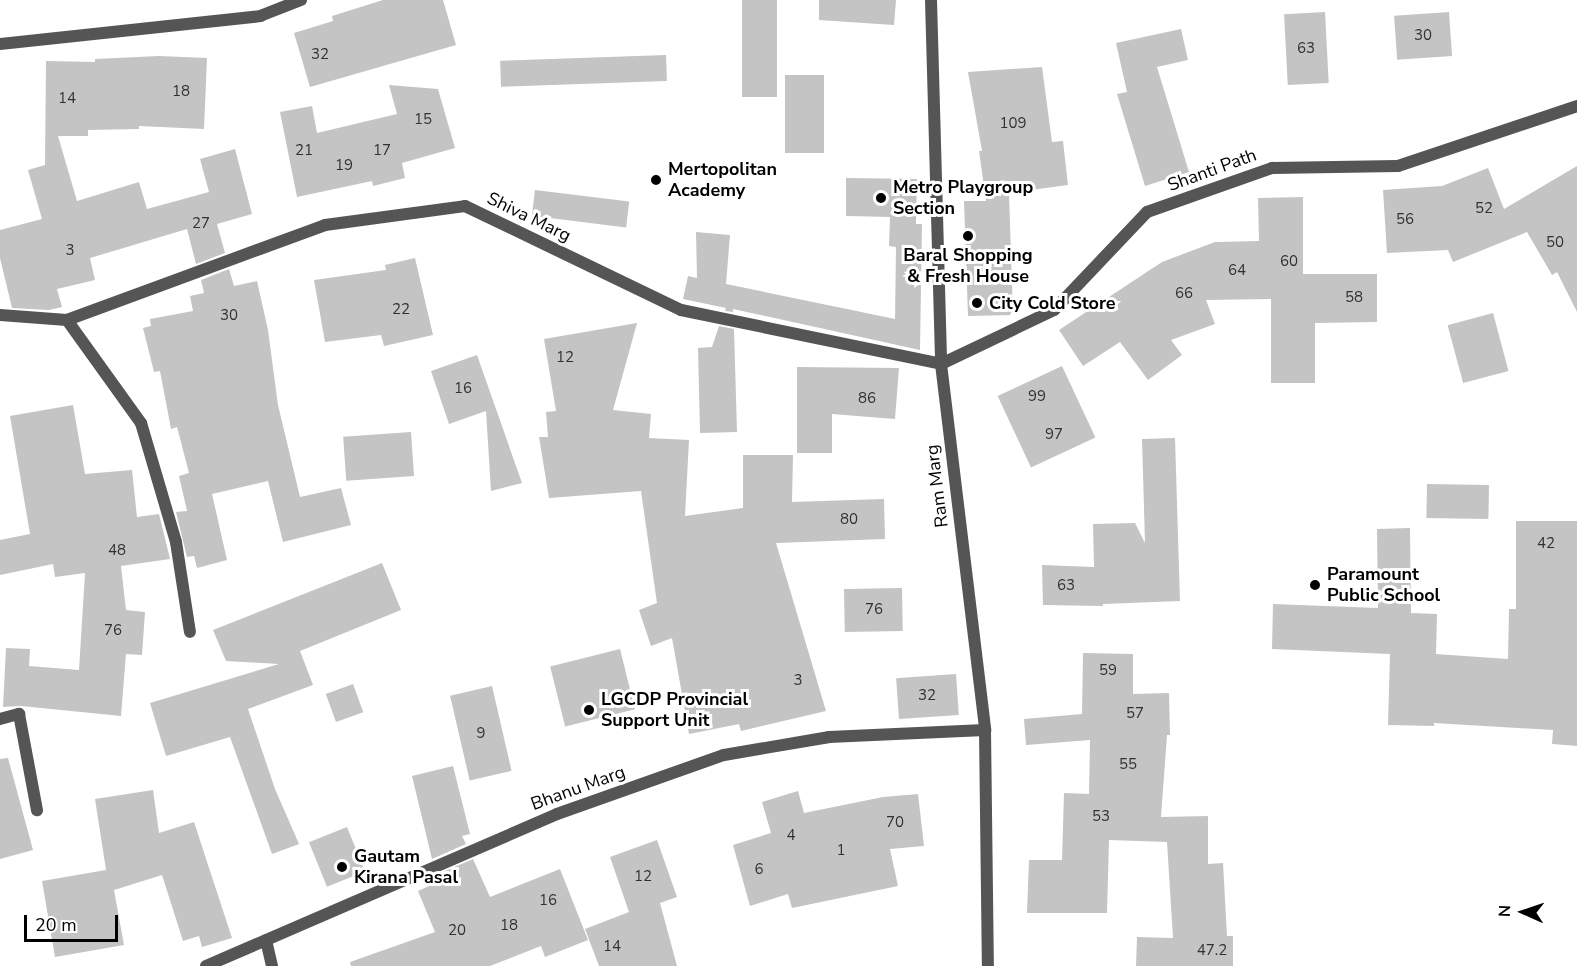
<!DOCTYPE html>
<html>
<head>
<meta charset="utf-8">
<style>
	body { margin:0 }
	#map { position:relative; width:1577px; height:966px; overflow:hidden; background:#fff; font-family:"Nunito Sans",sans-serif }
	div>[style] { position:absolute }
	.building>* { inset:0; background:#c4c4c4; transform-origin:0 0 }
	.minor>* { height:12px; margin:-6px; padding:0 6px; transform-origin:6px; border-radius:6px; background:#555 }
	.dots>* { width:16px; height:16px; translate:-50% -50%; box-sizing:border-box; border:3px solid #fff; border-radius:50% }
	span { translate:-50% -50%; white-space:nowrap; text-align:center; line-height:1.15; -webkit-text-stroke:6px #fff; paint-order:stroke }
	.number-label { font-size:15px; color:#313131 }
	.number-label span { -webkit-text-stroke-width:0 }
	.poi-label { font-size:18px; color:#000; font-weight:700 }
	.left { translate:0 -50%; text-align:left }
	.street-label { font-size:18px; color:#000 }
	.north { position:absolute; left:1493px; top:882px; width:60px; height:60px; -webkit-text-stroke:4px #fff; paint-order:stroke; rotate:273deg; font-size:16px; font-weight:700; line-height:24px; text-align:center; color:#000 }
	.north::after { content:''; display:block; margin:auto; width:21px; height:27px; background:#000; clip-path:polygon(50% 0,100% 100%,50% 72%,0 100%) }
	.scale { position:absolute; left:24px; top:915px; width:94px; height:27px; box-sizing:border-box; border:3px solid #000; border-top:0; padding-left:8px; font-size:18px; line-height:21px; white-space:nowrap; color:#000; -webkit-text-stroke:4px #fff; paint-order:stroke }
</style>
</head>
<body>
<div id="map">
	<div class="building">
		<i style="clip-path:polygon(383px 0,443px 0,456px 45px,310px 87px,294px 33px,333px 21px,332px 16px)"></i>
		<i style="left:742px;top:0;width:35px;height:97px"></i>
		<i style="clip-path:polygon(819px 0,896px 0,894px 25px,819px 20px)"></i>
		<i style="left:1325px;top:12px;width:71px;height:41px;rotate:87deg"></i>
		<i style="left:1449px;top:12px;width:44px;height:55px;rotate:86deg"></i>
		<i style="clip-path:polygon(1181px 29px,1188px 60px,1157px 67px,1189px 172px,1145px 186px,1117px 94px,1127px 92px,1116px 43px)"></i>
		<i style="left:666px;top:55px;width:26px;height:166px;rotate:88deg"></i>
		<i style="clip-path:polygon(159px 56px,207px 58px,204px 129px,139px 126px,139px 129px,88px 130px,88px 136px,58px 136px,77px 201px,139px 182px,147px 209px,209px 192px,200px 159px,235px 149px,252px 214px,217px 224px,225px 253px,196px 264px,187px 229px,90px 258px,95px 280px,57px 289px,62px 307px,49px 310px,12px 308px,0 258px,0 230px,42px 219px,28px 170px,45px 165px,46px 61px,95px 62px,95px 59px)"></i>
		<i style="clip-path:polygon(1042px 67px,1052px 142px,1063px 141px,1068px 185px,1009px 193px,1013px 315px,968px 316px,964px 201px,986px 201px,979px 151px,982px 151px,968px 72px)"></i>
		<i style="left:824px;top:75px;width:78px;height:39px;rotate:90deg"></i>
		<i style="clip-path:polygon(389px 85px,438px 89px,455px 148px,402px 163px,405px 178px,373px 186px,372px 181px,297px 197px,280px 112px,312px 106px,317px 133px,397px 114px)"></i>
		<i style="clip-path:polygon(1577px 166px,1577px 312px,1557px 272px,1552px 275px,1527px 232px,1453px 262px,1448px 250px,1387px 253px,1383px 190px,1442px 186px,1488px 168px,1504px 209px)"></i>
		<i style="clip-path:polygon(846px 178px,917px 179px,916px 224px,922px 224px,920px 350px,733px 309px,733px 312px,725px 311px,726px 308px,683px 299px,688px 276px,697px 278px,696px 232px,730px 235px,726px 284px,895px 319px,896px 247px,889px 246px,890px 217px,846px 216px)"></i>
		<i style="left:535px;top:190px;width:95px;height:26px;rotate:7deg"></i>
		<i style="clip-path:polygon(1303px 197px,1303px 274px,1377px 274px,1377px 322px,1315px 323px,1315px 383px,1271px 383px,1271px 299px,1206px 300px,1215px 324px,1171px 340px,1182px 355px,1148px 380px,1120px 342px,1083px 366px,1059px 330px,1162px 262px,1215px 242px,1259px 241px,1258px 198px)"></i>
		<i style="clip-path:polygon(415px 258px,433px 335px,384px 346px,381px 335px,325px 342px,314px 280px,386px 270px,385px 265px)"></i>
		<i style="clip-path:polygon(229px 269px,234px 286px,257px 281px,268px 330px,278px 405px,300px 497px,341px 488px,351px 525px,283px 542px,268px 481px,212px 494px,227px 560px,197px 568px,194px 556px,187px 557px,176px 512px,187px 511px,179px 476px,189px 473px,177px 427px,171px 429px,160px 371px,154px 372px,143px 328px,151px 326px,150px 319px,193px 311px,190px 296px,204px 293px,201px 280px)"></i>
		<i style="left:1493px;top:313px;width:60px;height:47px;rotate:75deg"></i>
		<i style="clip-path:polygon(637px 323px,613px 410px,651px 414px,649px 438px,689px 440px,685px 516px,743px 508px,743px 455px,793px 455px,792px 502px,884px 499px,885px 539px,776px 543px,826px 711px,741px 731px,739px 724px,689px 734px,672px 638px,651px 646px,639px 610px,657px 603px,641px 491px,549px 498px,539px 437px,548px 437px,546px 412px,556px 411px,544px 339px)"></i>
		<i style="clip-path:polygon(719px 326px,734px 329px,737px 432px,700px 433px,698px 348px,712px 347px)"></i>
		<i style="clip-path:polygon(477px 355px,522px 483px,491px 491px,486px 411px,449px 424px,431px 371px)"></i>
		<i style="left:1062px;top:366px;width:79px;height:71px;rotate:65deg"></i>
		<i style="clip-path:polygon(797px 367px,899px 368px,895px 419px,832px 414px,832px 453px,797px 453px)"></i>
		<i style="clip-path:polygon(73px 405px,85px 474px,132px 470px,137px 517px,159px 514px,170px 559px,121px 566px,126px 610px,145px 612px,142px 655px,126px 654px,121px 716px,21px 706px,3px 707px,6px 648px,30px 649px,29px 666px,79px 670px,85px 573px,55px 577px,53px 564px,0 575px,0 540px,30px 534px,10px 416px)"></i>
		<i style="left:411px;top:432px;width:44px;height:68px;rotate:86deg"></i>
		<i style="clip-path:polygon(1175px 438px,1180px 601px,1103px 604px,1103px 606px,1043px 605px,1042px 565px,1094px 567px,1093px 524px,1135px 523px,1145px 543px,1142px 439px)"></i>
		<i style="left:1427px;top:484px;width:62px;height:34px;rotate:1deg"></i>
		<i style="clip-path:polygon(1516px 521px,1577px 521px,1577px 746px,1552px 744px,1553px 730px,1434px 723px,1434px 726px,1388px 725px,1390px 654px,1272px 649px,1273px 604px,1378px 608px,1377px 529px,1410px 528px,1411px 613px,1437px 614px,1436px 654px,1508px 659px,1509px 609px,1516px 609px)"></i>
		<i style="clip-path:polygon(382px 563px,401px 610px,300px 651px,313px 685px,248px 709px,275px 789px,299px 844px,272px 854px,230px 737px,166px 756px,150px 703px,279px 664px,226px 661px,213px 630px)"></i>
		<i style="left:902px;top:588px;width:43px;height:58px;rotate:89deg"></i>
		<i style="left:620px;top:649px;width:62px;height:72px;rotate:76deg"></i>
		<i style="clip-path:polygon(1083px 653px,1133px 654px,1133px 694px,1169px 693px,1170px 735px,1167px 735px,1161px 817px,1208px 816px,1208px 864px,1223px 863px,1227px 936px,1233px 936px,1233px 966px,1136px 966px,1137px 937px,1173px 938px,1167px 842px,1109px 840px,1107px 913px,1027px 913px,1029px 860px,1062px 860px,1064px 793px,1089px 794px,1090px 740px,1026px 745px,1024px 719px,1082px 714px)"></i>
		<i style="left:956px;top:674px;width:41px;height:60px;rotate:86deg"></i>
		<i style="left:353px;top:684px;width:30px;height:29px;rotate:70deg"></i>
		<i style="left:492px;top:686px;width:87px;height:43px;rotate:77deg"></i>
		<i style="clip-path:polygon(8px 758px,33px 850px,0 859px,0 759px)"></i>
		<i style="clip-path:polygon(453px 766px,470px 834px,462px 836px,466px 844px,432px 859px,412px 776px)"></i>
		<i style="clip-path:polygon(153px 790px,159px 833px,194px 822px,232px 938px,202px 947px,199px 936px,183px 941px,162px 875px,114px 890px,124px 945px,55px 957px,42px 881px,106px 870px,95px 799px)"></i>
		<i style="clip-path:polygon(798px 791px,804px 813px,883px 797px,918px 794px,924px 846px,890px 849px,898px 886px,792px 908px,788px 894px,750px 906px,733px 845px,771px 833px,762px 802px)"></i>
		<i style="left:347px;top:827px;width:48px;height:41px;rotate:68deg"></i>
		<i style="clip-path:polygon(657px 840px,677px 897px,660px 903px,677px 966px,599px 966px,585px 929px,629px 912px,610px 857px)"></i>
		<i style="clip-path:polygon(473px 859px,490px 897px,560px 869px,588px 940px,545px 957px,541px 946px,490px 966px,351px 966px,350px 962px,435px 932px,418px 891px,438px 882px,436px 875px)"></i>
	</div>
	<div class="minor">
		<i style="left:931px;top:0;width:364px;rotate:88.4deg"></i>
		<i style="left:941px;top:364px;width:369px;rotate:83.1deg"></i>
		<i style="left:985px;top:730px;width:236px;rotate:89.3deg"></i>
		<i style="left:0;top:44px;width:262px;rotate:-6.1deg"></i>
		<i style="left:260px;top:16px;width:44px;rotate:-21.3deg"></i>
		<i style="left:0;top:315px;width:67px;rotate:4.3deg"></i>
		<i style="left:67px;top:320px;width:275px;rotate:-20.2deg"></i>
		<i style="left:325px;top:225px;width:141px;rotate:-7.7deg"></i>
		<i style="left:465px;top:206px;width:240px;rotate:25.7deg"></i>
		<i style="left:681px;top:310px;width:266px;rotate:11.7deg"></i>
		<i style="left:941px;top:364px;width:125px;rotate:-25.5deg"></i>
		<i style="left:1054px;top:310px;width:135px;rotate:-46.5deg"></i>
		<i style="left:1147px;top:212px;width:133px;rotate:-19.4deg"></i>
		<i style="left:1272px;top:168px;width:126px;rotate:-0.9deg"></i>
		<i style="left:1398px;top:166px;width:189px;rotate:-18.5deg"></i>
		<i style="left:67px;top:320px;width:127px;rotate:54.3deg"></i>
		<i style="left:141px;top:423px;width:124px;rotate:73.6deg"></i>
		<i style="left:176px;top:542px;width:91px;rotate:81.2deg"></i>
		<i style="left:0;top:719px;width:20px;rotate:-15deg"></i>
		<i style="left:19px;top:714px;width:98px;rotate:79.4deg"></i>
		<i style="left:266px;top:940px;width:27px;rotate:77deg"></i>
		<i style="left:206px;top:966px;width:382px;rotate:-23.4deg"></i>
		<i style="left:557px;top:814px;width:177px;rotate:-19.5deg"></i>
		<i style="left:724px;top:755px;width:107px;rotate:-9.7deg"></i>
		<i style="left:829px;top:737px;width:156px;rotate:-2.6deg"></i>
	</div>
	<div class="dots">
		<i style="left:656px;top:180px;background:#000"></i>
		<i style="left:881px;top:198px;background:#000"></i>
		<i style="left:968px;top:236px;background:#000"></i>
		<i style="left:977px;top:303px;background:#000"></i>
		<i style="left:1315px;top:585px;background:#000"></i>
		<i style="left:589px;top:710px;background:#000"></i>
		<i style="left:342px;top:867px;background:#000"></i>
	</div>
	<div class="number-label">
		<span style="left:1423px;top:36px">30</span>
		<span style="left:1306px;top:49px">63</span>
		<span style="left:320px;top:55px">32</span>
		<span style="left:181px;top:92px">18</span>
		<span style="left:67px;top:99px">14</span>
		<span style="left:423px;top:120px">15</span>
		<span style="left:1013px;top:124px">109</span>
		<span style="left:304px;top:151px">21</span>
		<span style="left:382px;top:151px">17</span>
		<span style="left:344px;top:166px">19</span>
		<span style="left:1484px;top:209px">52</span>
		<span style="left:1405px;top:220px">56</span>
		<span style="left:201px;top:224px">27</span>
		<span style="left:1555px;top:243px">50</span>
		<span style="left:70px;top:251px">3</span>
		<span style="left:1289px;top:262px">60</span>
		<span style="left:1237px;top:271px">64</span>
		<span style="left:1184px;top:294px">66</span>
		<span style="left:1354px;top:298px">58</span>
		<span style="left:401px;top:310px">22</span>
		<span style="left:229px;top:316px">30</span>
		<span style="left:565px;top:358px">12</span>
		<span style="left:463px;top:389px">16</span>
		<span style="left:1037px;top:397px">99</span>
		<span style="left:867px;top:399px">86</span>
		<span style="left:1054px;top:435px">97</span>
		<span style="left:849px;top:520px">80</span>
		<span style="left:1546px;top:544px">42</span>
		<span style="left:117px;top:551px">48</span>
		<span style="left:1066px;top:586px">63</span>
		<span style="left:874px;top:610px">76</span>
		<span style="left:113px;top:631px">76</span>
		<span style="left:1108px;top:671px">59</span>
		<span style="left:798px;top:681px">3</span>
		<span style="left:927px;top:696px">32</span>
		<span style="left:1135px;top:714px">57</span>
		<span style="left:481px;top:734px">9</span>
		<span style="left:1128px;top:765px">55</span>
		<span style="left:1101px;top:817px">53</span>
		<span style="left:895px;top:823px">70</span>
		<span style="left:791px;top:836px">4</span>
		<span style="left:841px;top:851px">1</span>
		<span style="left:759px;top:870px">6</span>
		<span style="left:643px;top:877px">12</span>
		<span style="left:548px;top:901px">16</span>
		<span style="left:509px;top:926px">18</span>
		<span style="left:457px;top:931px">20</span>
		<span style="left:612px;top:947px">14</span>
		<span style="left:1212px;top:951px">47.2</span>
	</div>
	<div class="poi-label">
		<span class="left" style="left:668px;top:180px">Mertopolitan<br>Academy</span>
		<span class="left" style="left:893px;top:198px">Metro Playgroup<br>Section</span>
		<span style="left:968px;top:266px">Baral Shopping<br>&amp; Fresh House</span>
		<span class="left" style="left:989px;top:303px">City Cold Store</span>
		<span class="left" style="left:1327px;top:585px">Paramount<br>Public School</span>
		<span class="left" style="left:601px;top:710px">LGCDP Provincial<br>Support Unit</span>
		<span class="left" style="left:354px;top:867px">Gautam<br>Kirana Pasal</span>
	</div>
	<div class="street-label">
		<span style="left:1212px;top:170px;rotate:-20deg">Shanti Path</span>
		<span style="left:529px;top:217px;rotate:26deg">Shiva Marg</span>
		<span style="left:937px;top:486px;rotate:-97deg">Ram Marg</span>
		<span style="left:578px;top:788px;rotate:-20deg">Bhanu Marg</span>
	</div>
	<div class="north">N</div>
	<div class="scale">20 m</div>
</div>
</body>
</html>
